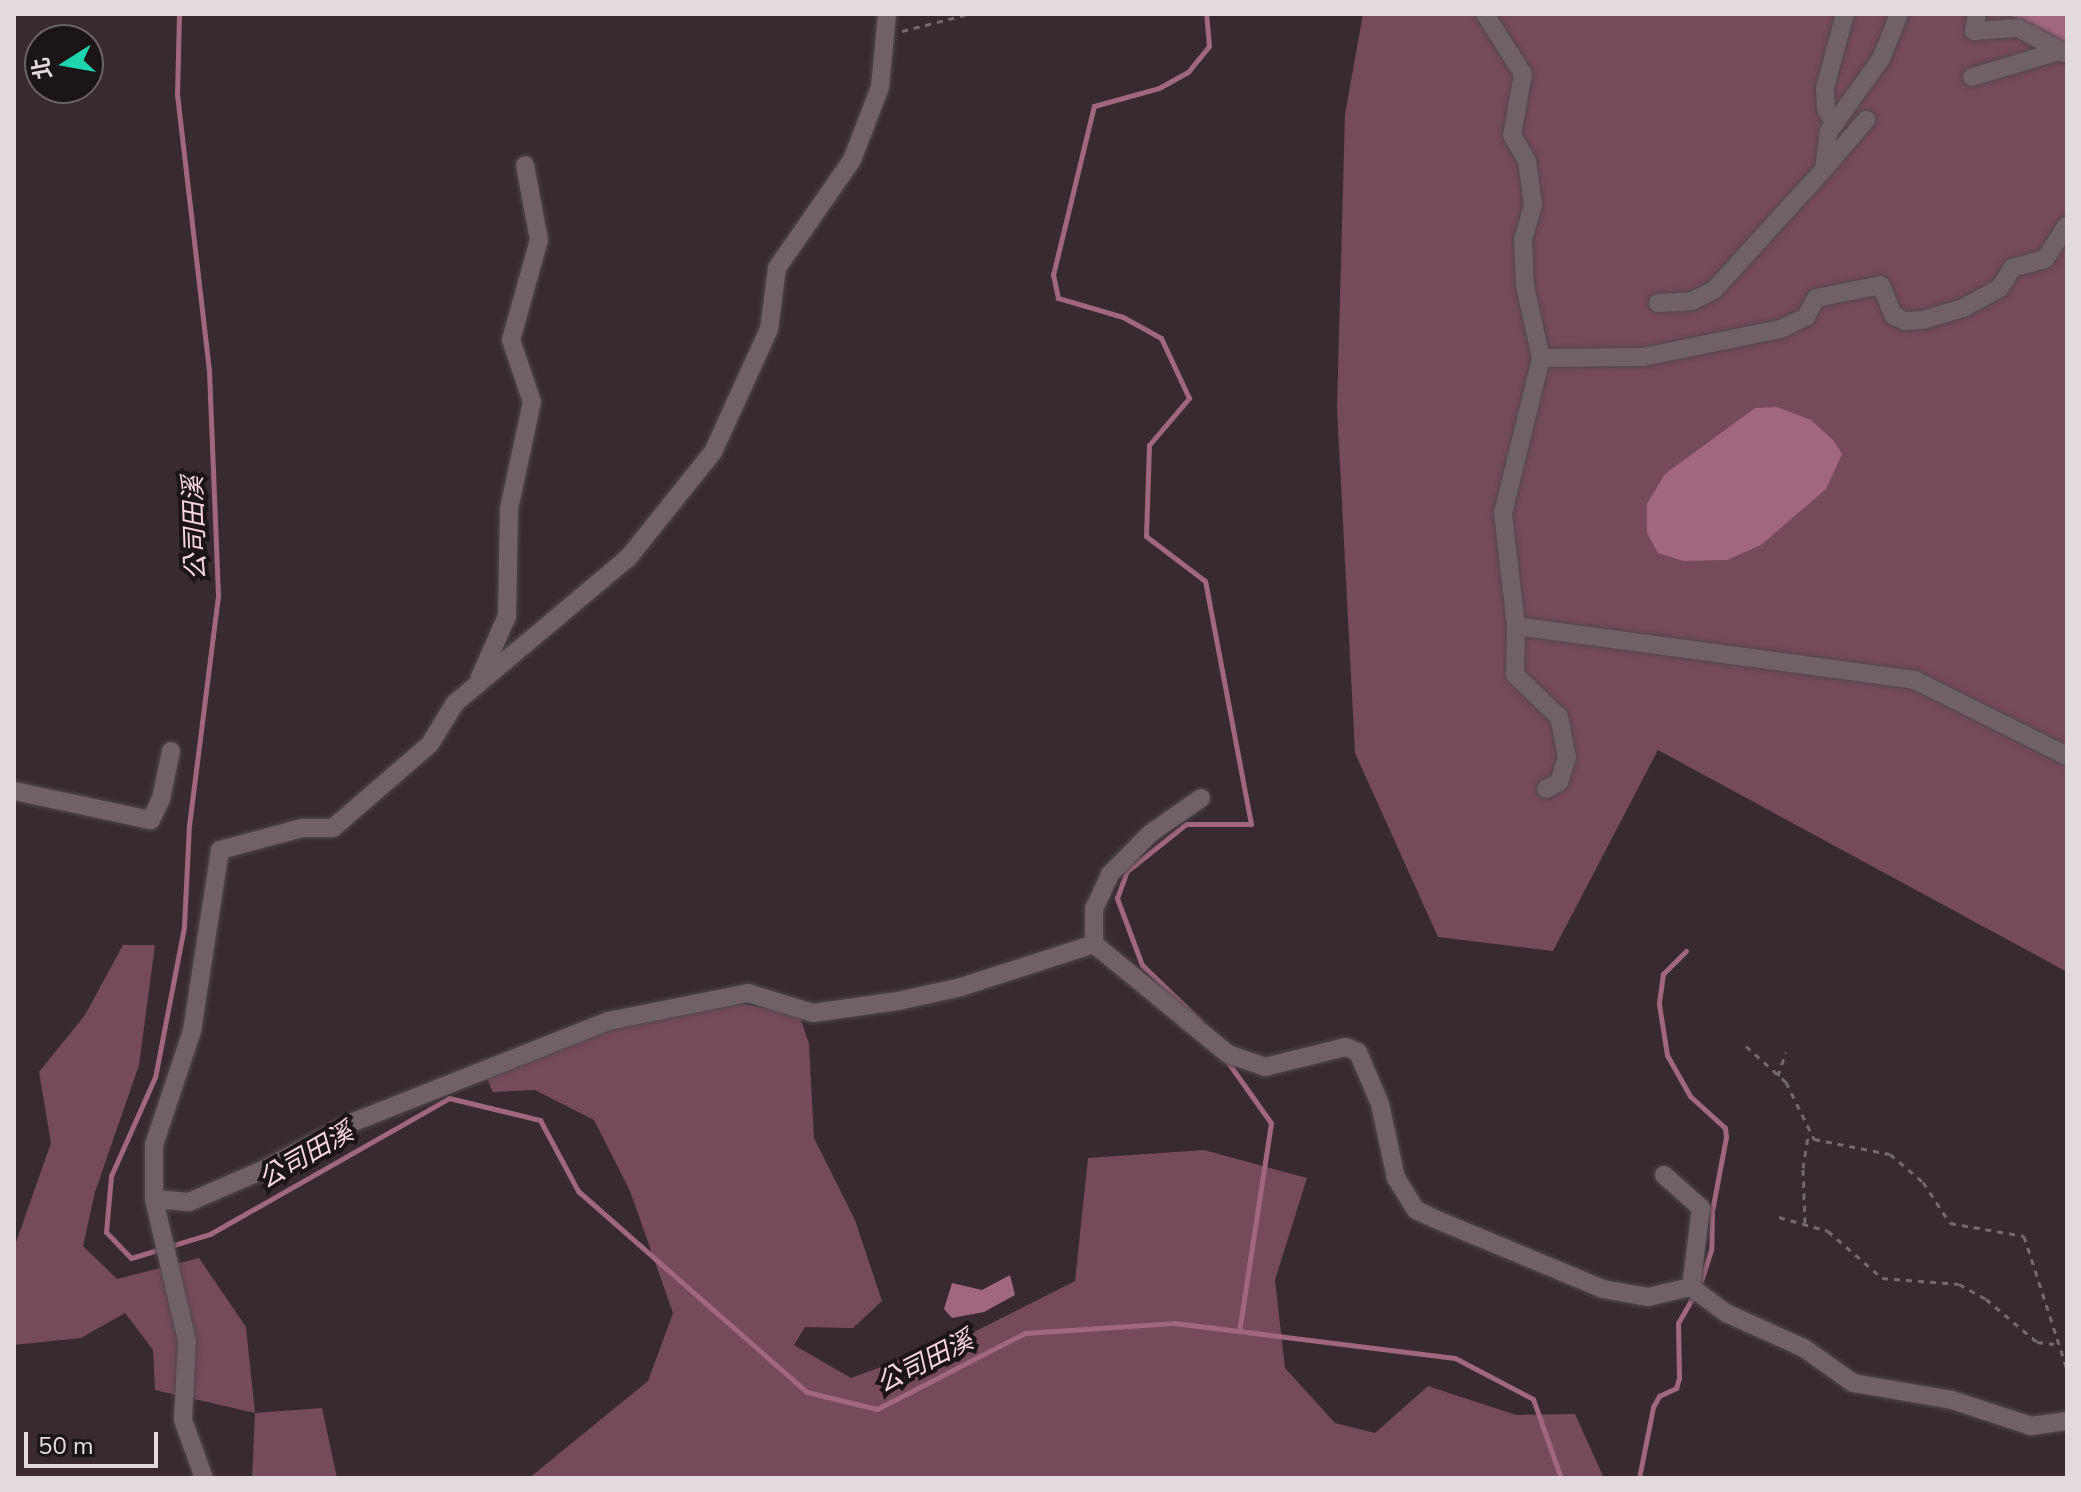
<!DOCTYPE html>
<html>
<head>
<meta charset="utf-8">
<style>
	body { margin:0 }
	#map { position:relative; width:2081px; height:1492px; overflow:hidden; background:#372b2f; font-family:"Nunito Sans","Noto Sans TC",sans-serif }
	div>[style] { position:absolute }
	.green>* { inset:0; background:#754a5b }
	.water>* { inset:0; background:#a1677f }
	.stream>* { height:5px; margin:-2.5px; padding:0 2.5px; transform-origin:2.5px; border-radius:2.5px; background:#a1677f }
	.path>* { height:3px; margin-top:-1.5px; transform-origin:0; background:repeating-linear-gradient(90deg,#746a6d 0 6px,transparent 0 12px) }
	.roads { filter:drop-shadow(0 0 2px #51474a) drop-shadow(0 0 2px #51474a) }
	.minor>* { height:18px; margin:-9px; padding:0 9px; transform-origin:9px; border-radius:9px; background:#6f6166 }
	span { translate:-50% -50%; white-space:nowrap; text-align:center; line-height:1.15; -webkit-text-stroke:8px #1b1517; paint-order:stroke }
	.water-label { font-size:26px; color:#f9d5e2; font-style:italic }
	.frame { position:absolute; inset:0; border:16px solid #e2dadd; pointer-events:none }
	.north { position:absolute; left:24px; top:24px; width:80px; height:80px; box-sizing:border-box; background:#1b1517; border:2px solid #6b6466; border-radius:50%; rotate:259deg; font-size:22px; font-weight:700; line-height:32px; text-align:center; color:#e2dadd }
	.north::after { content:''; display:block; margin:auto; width:28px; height:36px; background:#1ed5b0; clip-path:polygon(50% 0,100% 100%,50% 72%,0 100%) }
	.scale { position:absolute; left:24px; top:1432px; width:134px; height:36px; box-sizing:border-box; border:4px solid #e2dadd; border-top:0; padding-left:10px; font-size:24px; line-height:28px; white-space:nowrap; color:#e2dadd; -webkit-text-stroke:6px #1b1517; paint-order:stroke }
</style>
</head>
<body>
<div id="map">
	<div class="green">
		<i style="clip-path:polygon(1363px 14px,2067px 14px,2067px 972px,1658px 750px,1553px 951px,1438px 937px,1355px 753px,1337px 408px,1345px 114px)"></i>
		<i style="clip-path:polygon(123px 945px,155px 945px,139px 1065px,95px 1192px,83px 1246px,117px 1279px,199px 1258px,246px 1327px,255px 1413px,322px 1408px,337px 1478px,252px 1478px,255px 1413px,155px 1390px,153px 1350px,125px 1313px,81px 1338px,14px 1345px,14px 1248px,51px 1143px,39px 1072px,85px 1015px)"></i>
		<i style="clip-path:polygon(744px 1004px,799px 1014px,809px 1044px,814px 1138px,855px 1220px,882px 1301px,853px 1328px,805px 1327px,794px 1345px,851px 1378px,970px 1334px,1075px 1281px,1088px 1158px,1204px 1150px,1307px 1178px,1275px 1280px,1285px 1368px,1335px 1423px,1375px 1433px,1428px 1386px,1516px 1415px,1575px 1414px,1603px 1476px,1617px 1478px,529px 1478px,648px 1381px,673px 1313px,630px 1191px,594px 1120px,535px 1090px,493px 1092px,486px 1077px,527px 1053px,673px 1010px)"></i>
	</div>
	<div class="water">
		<i style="clip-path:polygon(2009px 14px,2067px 14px,2067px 44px)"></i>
		<i style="clip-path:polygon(1777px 407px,1811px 420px,1834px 441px,1842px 454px,1826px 489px,1761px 545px,1727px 560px,1683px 561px,1658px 553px,1647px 533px,1647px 504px,1665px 474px,1755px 408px)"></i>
		<i style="clip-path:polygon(1010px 1275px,1015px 1295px,984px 1312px,952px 1318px,944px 1309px,952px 1283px,982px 1290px)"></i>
	</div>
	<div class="stream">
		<i style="left:179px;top:14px;width:80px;rotate:91.4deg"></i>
		<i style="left:177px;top:94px;width:279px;rotate:83.4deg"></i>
		<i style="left:209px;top:371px;width:225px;rotate:87.7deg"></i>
		<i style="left:218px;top:596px;width:230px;rotate:97.2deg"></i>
		<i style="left:189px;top:824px;width:103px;rotate:92.8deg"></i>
		<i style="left:184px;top:927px;width:153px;rotate:100.9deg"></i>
		<i style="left:155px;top:1077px;width:108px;rotate:114deg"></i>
		<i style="left:111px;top:1176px;width:56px;rotate:95.1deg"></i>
		<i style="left:106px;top:1232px;width:36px;rotate:46deg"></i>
		<i style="left:131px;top:1258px;width:83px;rotate:-16.9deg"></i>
		<i style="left:210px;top:1234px;width:275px;rotate:-29.6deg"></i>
		<i style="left:449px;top:1098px;width:94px;rotate:13.6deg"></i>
		<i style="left:540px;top:1120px;width:81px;rotate:61.8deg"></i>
		<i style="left:578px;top:1191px;width:305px;rotate:41.3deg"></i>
		<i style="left:807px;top:1392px;width:72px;rotate:13.7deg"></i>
		<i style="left:877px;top:1409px;width:166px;rotate:-27.2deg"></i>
		<i style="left:1025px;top:1333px;width:149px;rotate:-3.8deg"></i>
		<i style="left:1174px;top:1323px;width:283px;rotate:7.1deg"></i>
		<i style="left:1455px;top:1358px;width:88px;rotate:27.7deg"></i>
		<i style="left:1533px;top:1399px;width:84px;rotate:70.5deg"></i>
		<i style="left:1686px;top:951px;width:33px;rotate:135deg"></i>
		<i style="left:1663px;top:974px;width:30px;rotate:98deg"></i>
		<i style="left:1659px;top:1004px;width:52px;rotate:81.1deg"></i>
		<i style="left:1667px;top:1055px;width:47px;rotate:60.7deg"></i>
		<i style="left:1690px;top:1096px;width:47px;rotate:42.4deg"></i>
		<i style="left:1725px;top:1128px;width:9px;rotate:84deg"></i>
		<i style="left:1726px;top:1137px;width:75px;rotate:100.7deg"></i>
		<i style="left:1712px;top:1211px;width:39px;rotate:91deg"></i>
		<i style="left:1711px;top:1250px;width:38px;rotate:108deg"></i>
		<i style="left:1199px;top:1020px;width:79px;rotate:-136deg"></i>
		<i style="left:1142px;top:965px;width:72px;rotate:-110.5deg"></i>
		<i style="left:1117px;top:898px;width:29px;rotate:-70deg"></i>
		<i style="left:1127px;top:871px;width:75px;rotate:-38.5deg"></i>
		<i style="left:1186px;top:824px;width:65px"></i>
		<i style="left:1251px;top:824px;width:247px;rotate:-100.7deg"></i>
		<i style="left:1205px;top:581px;width:74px;rotate:-142.7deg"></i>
		<i style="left:1146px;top:536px;width:91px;rotate:-88.1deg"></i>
		<i style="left:1149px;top:445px;width:62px;rotate:-49.6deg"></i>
		<i style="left:1189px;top:398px;width:66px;rotate:-115deg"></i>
		<i style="left:1161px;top:338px;width:43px;rotate:-151.1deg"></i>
		<i style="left:1123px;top:317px;width:68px;rotate:-163.7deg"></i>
		<i style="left:1058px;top:298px;width:24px;rotate:-102deg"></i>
		<i style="left:1053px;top:275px;width:174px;rotate:-76.4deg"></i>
		<i style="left:1094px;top:106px;width:67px;rotate:-15.5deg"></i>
		<i style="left:1159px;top:88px;width:33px;rotate:-29deg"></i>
		<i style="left:1188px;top:72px;width:33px;rotate:-51deg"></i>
		<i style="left:1209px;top:46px;width:32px;rotate:-95deg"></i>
		<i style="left:1227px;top:1061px;width:76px;rotate:54.6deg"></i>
		<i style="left:1271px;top:1123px;width:210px;rotate:98.7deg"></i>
		<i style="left:1639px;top:1478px;width:72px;rotate:-78.8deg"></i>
		<i style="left:1653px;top:1407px;width:13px;rotate:-61deg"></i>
		<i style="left:1659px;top:1396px;width:19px;rotate:-25deg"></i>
		<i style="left:1676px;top:1388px;width:10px;rotate:-73deg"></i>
		<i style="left:1679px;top:1378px;width:55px;rotate:-91deg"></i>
		<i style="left:1678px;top:1323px;width:32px;rotate:-60deg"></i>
	</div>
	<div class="path">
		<i style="left:902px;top:31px;width:68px;rotate:-14.4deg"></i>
		<i style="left:1746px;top:1046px;width:54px;rotate:42deg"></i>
		<i style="left:1786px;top:1082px;width:64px;rotate:63.8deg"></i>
		<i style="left:1814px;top:1139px;width:77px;rotate:11.2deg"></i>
		<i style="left:1890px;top:1154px;width:43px;rotate:40.3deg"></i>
		<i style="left:1923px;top:1182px;width:49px;rotate:56.6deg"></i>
		<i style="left:1950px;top:1223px;width:75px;rotate:10deg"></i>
		<i style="left:2024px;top:1236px;width:140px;rotate:72.1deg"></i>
		<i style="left:1778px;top:1076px;width:25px;rotate:-72deg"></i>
		<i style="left:1779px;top:1217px;width:51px;rotate:15.9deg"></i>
		<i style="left:1828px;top:1231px;width:72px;rotate:41deg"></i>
		<i style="left:1882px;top:1278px;width:77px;rotate:4.5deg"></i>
		<i style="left:1959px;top:1284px;width:31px;rotate:29deg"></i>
		<i style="left:1986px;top:1299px;width:67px;rotate:40.1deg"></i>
		<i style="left:2037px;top:1342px;width:17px;rotate:7deg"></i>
		<i style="left:1805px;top:1223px;width:55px;rotate:-92.1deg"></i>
		<i style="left:1803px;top:1168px;width:36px;rotate:-81deg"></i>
	</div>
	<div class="roads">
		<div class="minor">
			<i style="left:1485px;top:14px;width:71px;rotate:57.7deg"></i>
			<i style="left:1523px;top:74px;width:62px;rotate:100.2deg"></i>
			<i style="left:1512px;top:135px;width:30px;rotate:60deg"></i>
			<i style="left:1527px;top:161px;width:44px;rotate:82.2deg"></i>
			<i style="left:1533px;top:205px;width:36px;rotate:106deg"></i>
			<i style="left:1523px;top:240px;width:46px;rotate:87.5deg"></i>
			<i style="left:1525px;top:286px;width:74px;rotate:77.5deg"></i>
			<i style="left:1977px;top:14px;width:17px;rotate:100deg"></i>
			<i style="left:1974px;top:31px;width:44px;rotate:-3.9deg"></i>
			<i style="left:2018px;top:28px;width:55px;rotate:28deg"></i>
			<i style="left:1972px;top:77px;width:91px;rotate:-16.6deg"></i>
			<i style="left:1835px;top:124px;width:17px;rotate:-121deg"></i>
			<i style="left:1826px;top:109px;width:21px;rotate:-93deg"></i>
			<i style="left:1825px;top:88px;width:77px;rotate:-74.9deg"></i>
			<i style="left:1824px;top:169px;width:65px;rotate:-49.4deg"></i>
			<i style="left:1658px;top:303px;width:34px;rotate:-3deg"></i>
			<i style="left:1692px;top:301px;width:25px;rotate:-27deg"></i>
			<i style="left:1714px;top:290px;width:164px;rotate:-47.7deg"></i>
			<i style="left:1824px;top:169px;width:38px;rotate:-83deg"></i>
			<i style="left:1829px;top:131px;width:89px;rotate:-54.2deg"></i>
			<i style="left:1881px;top:59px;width:48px;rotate:-68.2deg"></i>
			<i style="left:1516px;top:626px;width:403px;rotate:7.7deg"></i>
			<i style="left:1915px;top:680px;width:170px;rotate:26.6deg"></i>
			<i style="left:480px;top:677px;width:67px;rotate:-66.1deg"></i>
			<i style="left:507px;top:616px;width:107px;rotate:-88.9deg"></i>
			<i style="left:509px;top:509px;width:109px;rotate:-77.9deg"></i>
			<i style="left:532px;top:402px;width:65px;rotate:-108.7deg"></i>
			<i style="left:511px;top:340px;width:104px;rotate:-74.4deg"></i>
			<i style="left:539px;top:240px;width:76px;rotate:-100.6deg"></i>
			<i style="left:1546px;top:789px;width:15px;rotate:-28deg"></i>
			<i style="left:1559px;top:782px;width:25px;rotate:-72deg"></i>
			<i style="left:1567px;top:758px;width:42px;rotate:-101deg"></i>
			<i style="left:1559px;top:717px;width:61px;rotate:-136.3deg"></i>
			<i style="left:1515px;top:675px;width:49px;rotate:-88.8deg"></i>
			<i style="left:1516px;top:626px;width:114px;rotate:-96.6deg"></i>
			<i style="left:1503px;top:513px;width:160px;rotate:-76.2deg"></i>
			<i style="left:1541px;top:358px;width:102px;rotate:-0.6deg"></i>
			<i style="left:1643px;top:357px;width:141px;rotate:-11.5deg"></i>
			<i style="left:1781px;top:329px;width:28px;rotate:-26deg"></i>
			<i style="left:1806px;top:317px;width:21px;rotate:-62deg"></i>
			<i style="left:1816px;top:298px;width:66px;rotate:-11.3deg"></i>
			<i style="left:1881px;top:285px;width:32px;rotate:68deg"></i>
			<i style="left:1893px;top:315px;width:13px;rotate:27deg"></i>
			<i style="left:1905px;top:321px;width:18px;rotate:-3deg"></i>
			<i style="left:1923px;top:320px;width:42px;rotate:-16.7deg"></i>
			<i style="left:1963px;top:308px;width:42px;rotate:-28.4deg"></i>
			<i style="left:2000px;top:288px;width:23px;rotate:-59deg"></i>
			<i style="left:2012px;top:268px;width:34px;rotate:-15deg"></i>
			<i style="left:2045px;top:259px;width:40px;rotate:-57.1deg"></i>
			<i style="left:14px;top:791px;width:140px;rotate:12deg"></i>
			<i style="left:151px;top:820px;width:23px;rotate:-65deg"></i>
			<i style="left:161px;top:799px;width:49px;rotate:-78.2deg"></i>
			<i style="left:1094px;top:944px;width:35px;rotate:-90deg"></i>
			<i style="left:1094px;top:909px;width:38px;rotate:-65deg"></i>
			<i style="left:1110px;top:874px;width:58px;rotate:-45deg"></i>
			<i style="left:1151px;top:833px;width:61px;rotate:-35deg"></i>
			<i style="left:1664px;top:1175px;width:50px;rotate:41.7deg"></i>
			<i style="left:1701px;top:1208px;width:80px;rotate:97.2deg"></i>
			<i style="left:154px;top:1199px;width:35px;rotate:5deg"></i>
			<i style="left:189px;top:1202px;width:81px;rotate:-23.4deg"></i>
			<i style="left:263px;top:1170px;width:100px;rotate:-28.1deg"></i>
			<i style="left:351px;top:1123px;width:277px;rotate:-21.6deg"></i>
			<i style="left:608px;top:1021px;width:143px;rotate:-11.3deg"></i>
			<i style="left:748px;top:993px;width:68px;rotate:17.1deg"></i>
			<i style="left:813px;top:1013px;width:86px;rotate:-8deg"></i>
			<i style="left:898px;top:1001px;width:65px;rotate:-12.5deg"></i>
			<i style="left:961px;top:987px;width:140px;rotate:-17.9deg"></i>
			<i style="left:1094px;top:944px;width:173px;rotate:39.4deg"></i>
			<i style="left:1228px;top:1054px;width:39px;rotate:19deg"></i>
			<i style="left:1265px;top:1067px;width:83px;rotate:-13.9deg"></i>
			<i style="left:1346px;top:1047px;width:13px;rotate:23deg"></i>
			<i style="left:1358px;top:1052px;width:56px;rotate:67.1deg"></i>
			<i style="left:1380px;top:1104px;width:76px;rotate:77.8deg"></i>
			<i style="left:1396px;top:1178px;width:38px;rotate:58deg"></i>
			<i style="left:1416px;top:1210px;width:21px;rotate:25deg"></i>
			<i style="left:1435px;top:1219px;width:182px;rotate:22.6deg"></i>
			<i style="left:1603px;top:1289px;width:46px;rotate:10.1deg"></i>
			<i style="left:1648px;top:1297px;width:44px;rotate:-13.1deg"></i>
			<i style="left:1691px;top:1287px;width:44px;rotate:36.6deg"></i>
			<i style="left:1726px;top:1313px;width:85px;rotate:24.2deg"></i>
			<i style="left:1804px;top:1348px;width:60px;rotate:35.5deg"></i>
			<i style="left:1853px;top:1383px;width:100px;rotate:9.7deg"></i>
			<i style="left:1952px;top:1400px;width:83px;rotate:18.2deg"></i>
			<i style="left:2031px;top:1426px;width:36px;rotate:-8deg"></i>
			<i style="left:204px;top:1478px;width:62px;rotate:-109.9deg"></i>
			<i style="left:183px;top:1420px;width:79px;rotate:-87.1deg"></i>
			<i style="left:187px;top:1341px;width:146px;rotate:-103.1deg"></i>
			<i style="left:154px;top:1199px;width:54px;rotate:-90deg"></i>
			<i style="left:154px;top:1145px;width:120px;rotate:-71.6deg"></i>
			<i style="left:192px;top:1031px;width:183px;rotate:-81.2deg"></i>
			<i style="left:220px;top:850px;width:85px;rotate:-15deg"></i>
			<i style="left:302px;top:828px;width:31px"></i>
			<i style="left:333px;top:828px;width:128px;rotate:-40.9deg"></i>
			<i style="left:430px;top:744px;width:48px;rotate:-58.6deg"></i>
			<i style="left:455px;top:703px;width:226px;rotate:-40deg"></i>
			<i style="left:628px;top:558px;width:136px;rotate:-51.3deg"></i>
			<i style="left:713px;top:452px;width:135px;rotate:-65.5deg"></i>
			<i style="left:769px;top:329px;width:62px;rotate:-82.5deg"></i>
			<i style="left:777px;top:268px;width:131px;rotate:-55.2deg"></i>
			<i style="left:852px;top:160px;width:78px;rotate:-69deg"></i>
			<i style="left:880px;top:87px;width:73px;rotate:-84.5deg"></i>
		</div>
	</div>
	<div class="water-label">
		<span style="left:195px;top:528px;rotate:-92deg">公司田溪</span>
		<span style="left:306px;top:1156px;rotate:-30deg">公司田溪</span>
		<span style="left:925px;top:1362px;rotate:-27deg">公司田溪</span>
	</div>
	<div class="frame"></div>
	<div class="north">北</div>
	<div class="scale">50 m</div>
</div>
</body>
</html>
